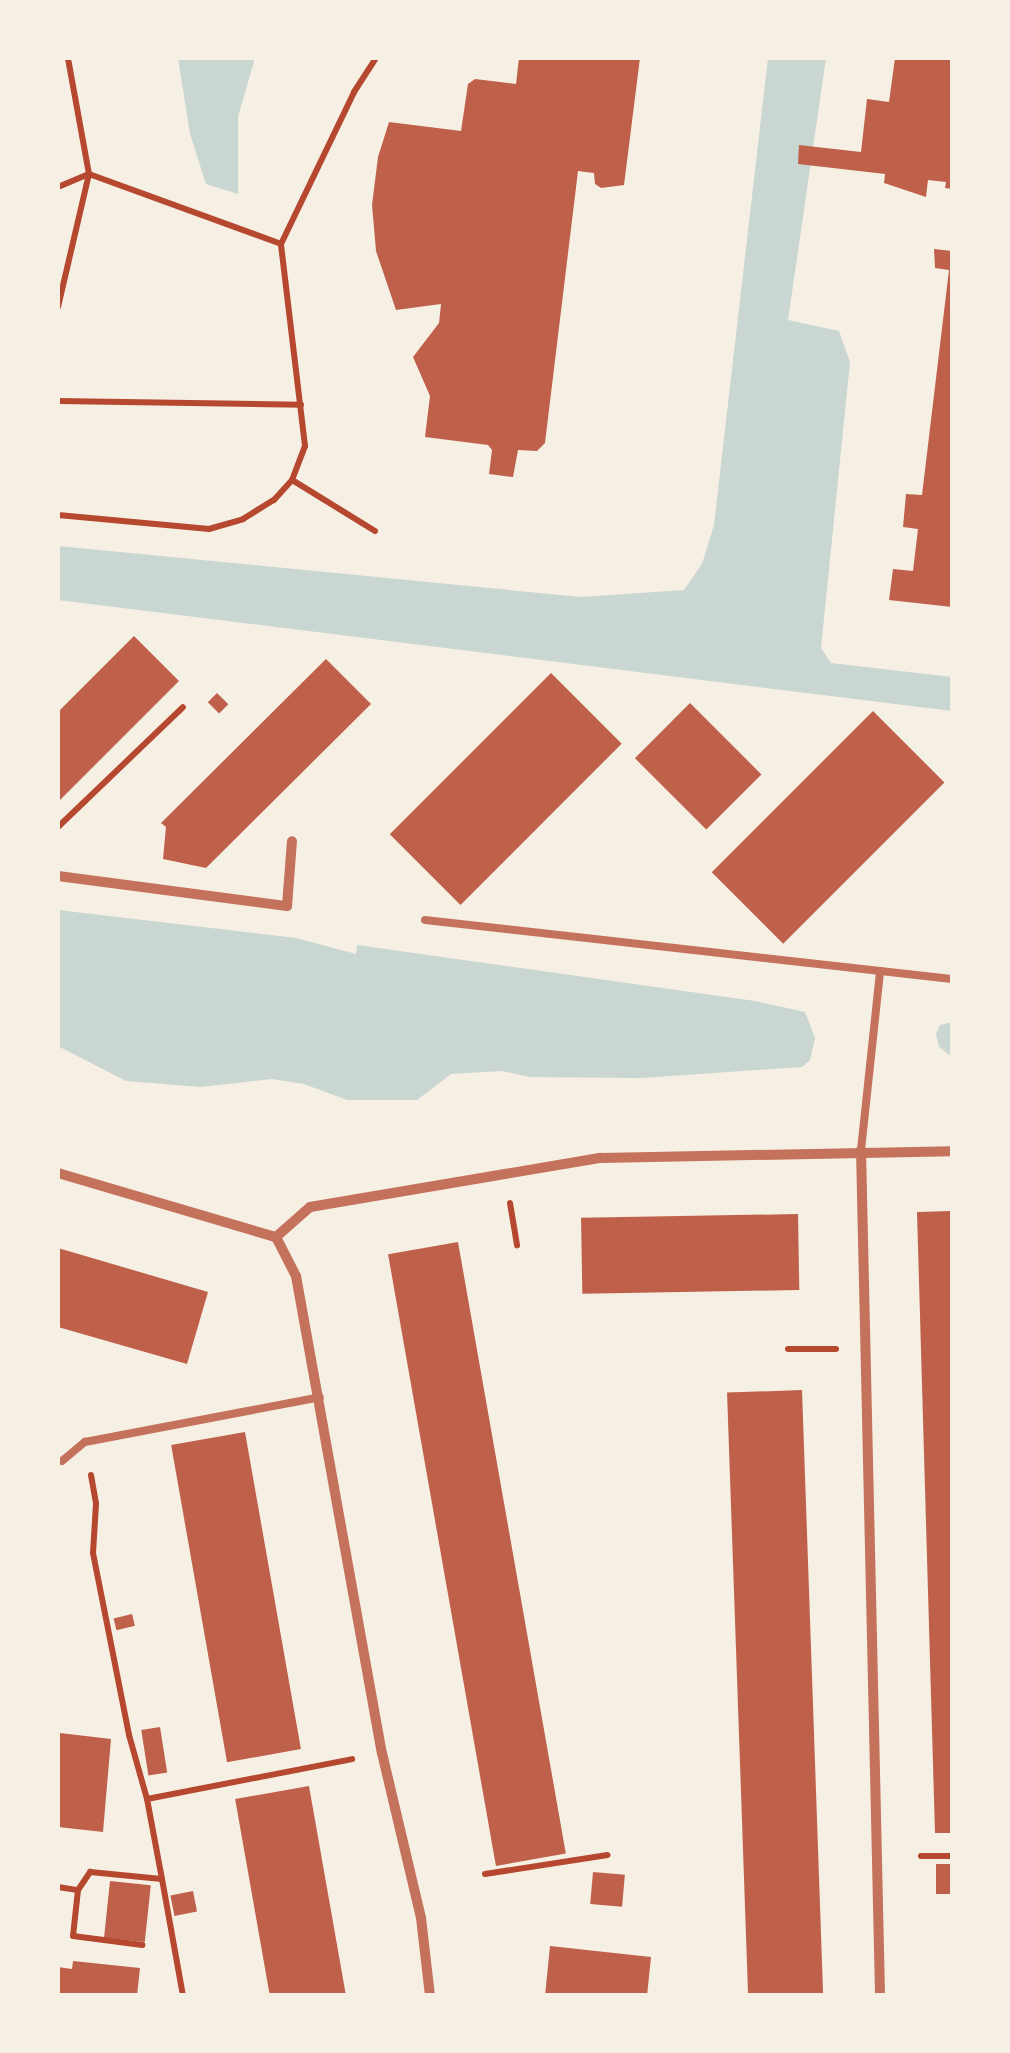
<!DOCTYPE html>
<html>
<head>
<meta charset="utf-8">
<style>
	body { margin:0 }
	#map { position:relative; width:1010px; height:2053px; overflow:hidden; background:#f6efe4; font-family:Raleway,sans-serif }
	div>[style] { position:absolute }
	.water>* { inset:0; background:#c9d6d2 }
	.building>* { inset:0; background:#bf614a; transform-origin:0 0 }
	.path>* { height:6px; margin:-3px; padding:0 3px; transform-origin:3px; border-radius:3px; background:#b5482f }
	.service>* { height:8px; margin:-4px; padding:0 4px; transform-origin:4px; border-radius:4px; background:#c5725c }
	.minor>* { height:10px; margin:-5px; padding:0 5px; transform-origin:5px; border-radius:5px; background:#c5725c }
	span { translate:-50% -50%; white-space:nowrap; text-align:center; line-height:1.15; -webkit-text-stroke:10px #f6efe4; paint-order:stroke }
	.frame { position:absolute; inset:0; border:60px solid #f6efe4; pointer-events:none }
</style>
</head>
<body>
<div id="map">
	<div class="water">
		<i style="clip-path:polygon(178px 58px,255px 58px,238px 117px,238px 194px,206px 184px,190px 134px)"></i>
		<i style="clip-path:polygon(768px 58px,826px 58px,788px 320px,839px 331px,850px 362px,821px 648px,831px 663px,952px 677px,952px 711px,58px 600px,58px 546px,581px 597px,684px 590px,702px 564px,714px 525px)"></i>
		<i style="clip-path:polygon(58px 910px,296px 938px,356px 954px,357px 945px,755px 1001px,805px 1012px,815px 1038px,810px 1060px,802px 1067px,641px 1078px,530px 1077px,502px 1071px,451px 1074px,417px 1100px,347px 1100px,304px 1084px,272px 1079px,201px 1087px,126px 1081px,58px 1046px)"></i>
		<i style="clip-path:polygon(952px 1022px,952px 1057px,939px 1047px,936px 1034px,940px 1025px)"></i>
	</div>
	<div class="building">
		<i style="clip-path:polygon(519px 58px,640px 58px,624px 185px,601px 188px,595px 184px,594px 173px,578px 171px,545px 443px,537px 451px,518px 450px,513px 477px,489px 474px,492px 450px,488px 445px,425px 437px,430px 396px,413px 357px,439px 323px,441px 304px,396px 310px,376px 251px,372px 205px,378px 157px,389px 122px,461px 131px,468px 84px,475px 79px,516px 84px)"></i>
		<i style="clip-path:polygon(895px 58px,952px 58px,952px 189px,945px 188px,946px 182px,928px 180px,926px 197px,884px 183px,885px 174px,798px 164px,799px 145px,861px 152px,867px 99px,889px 102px)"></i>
		<i style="clip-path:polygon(934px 249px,952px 251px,952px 607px,889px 600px,893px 569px,913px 571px,918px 529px,903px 527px,906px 494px,922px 495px,949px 270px,935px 268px)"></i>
		<i style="clip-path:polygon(134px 636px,179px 681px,58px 802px,58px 712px)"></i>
		<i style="clip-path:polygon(326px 659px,371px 704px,206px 868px,163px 859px,166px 827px,161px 823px)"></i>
		<i style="left:551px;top:673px;width:100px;height:228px;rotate:45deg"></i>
		<i style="left:217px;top:693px;width:16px;height:13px;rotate:45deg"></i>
		<i style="left:690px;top:703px;width:101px;height:78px;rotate:45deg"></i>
		<i style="left:873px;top:711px;width:101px;height:228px;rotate:45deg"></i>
		<i style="clip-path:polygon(952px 1211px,952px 1833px,935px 1833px,917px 1212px)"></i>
		<i style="left:798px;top:1214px;width:76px;height:217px;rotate:89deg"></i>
		<i style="left:458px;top:1242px;width:621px;height:71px;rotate:80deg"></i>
		<i style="clip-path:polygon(58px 1248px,208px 1292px,187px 1364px,58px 1327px)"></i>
		<i style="left:802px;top:1390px;width:606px;height:75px;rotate:88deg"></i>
		<i style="left:245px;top:1432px;width:322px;height:75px;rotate:80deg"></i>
		<i style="left:132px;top:1614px;width:12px;height:19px;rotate:76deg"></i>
		<i style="left:160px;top:1727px;width:46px;height:19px;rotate:81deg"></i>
		<i style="clip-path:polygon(60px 1733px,111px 1739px,103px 1832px,58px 1827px)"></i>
		<i style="left:309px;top:1786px;width:213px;height:75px;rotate:80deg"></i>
		<i style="left:952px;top:1864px;width:30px;height:16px;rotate:90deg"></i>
		<i style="left:593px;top:1872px;width:32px;height:32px;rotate:5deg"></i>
		<i style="left:110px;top:1881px;width:41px;height:57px;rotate:6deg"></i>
		<i style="left:193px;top:1891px;width:21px;height:23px;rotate:79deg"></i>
		<i style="clip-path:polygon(550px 1946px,651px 1957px,647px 1996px,545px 1996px)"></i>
		<i style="clip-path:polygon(73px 1961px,140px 1968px,137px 1996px,58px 1996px,58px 1967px,72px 1969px)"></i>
	</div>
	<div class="path">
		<i style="left:58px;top:187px;width:34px;rotate:-23deg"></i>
		<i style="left:89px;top:174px;width:204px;rotate:20deg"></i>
		<i style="left:58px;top:307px;width:137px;rotate:-76.9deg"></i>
		<i style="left:89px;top:174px;width:118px;rotate:-100.3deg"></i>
		<i style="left:58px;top:401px;width:243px;rotate:0.9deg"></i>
		<i style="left:58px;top:515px;width:152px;rotate:5.3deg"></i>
		<i style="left:209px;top:529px;width:35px;rotate:-16deg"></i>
		<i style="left:243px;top:519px;width:36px;rotate:-32deg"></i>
		<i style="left:274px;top:500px;width:27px;rotate:-48deg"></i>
		<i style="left:375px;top:531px;width:97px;rotate:-148.4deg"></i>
		<i style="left:292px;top:480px;width:36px;rotate:-69deg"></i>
		<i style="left:305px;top:446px;width:203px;rotate:-96.8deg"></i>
		<i style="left:281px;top:244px;width:169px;rotate:-64.3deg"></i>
		<i style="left:354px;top:92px;width:40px;rotate:-57.1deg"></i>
		<i style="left:58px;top:827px;width:173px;rotate:-43.8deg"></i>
		<i style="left:510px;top:1203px;width:43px;rotate:80.5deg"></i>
		<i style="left:788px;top:1349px;width:48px"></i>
		<i style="left:91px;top:1475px;width:29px;rotate:80deg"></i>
		<i style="left:96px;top:1504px;width:49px;rotate:93.5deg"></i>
		<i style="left:93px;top:1553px;width:186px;rotate:78.8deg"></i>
		<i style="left:129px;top:1735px;width:66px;rotate:74.3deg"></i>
		<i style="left:921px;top:1856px;width:31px"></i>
		<i style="left:485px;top:1874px;width:124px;rotate:-8.8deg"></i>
		<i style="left:162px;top:1879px;width:81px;rotate:-100.6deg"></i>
		<i style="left:147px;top:1799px;width:209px;rotate:-11deg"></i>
		<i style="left:58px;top:1887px;width:20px;rotate:9deg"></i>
		<i style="left:78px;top:1890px;width:46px;rotate:96.2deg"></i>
		<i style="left:73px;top:1936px;width:70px;rotate:7.4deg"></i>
		<i style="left:78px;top:1890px;width:22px;rotate:-56deg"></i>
		<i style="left:90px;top:1872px;width:72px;rotate:5.6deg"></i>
		<i style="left:162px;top:1879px;width:119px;rotate:79.8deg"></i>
	</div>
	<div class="service">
		<i style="left:425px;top:920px;width:530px;rotate:6.39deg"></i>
		<i style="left:861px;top:1150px;width:180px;rotate:-83.9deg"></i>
		<i style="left:62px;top:1461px;width:30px;rotate:-40deg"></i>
		<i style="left:85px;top:1442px;width:239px;rotate:-10.8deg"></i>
	</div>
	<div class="minor">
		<i style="left:58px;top:876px;width:231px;rotate:7.5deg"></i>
		<i style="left:287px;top:906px;width:65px;rotate:-85.6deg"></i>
		<i style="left:861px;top:1150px;width:846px;rotate:88.71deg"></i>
		<i style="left:58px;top:1173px;width:227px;rotate:16.4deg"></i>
		<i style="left:276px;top:1237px;width:44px;rotate:62.9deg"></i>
		<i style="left:296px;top:1276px;width:485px;rotate:79.8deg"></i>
		<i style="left:382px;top:1753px;width:170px;rotate:76.7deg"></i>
		<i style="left:421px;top:1918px;width:79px;rotate:83.4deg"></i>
		<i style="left:276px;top:1237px;width:45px;rotate:-41.4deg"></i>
		<i style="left:310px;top:1207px;width:295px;rotate:-9.6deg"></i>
		<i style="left:601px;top:1158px;width:351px;rotate:-1.1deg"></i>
	</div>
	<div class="frame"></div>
</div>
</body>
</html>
